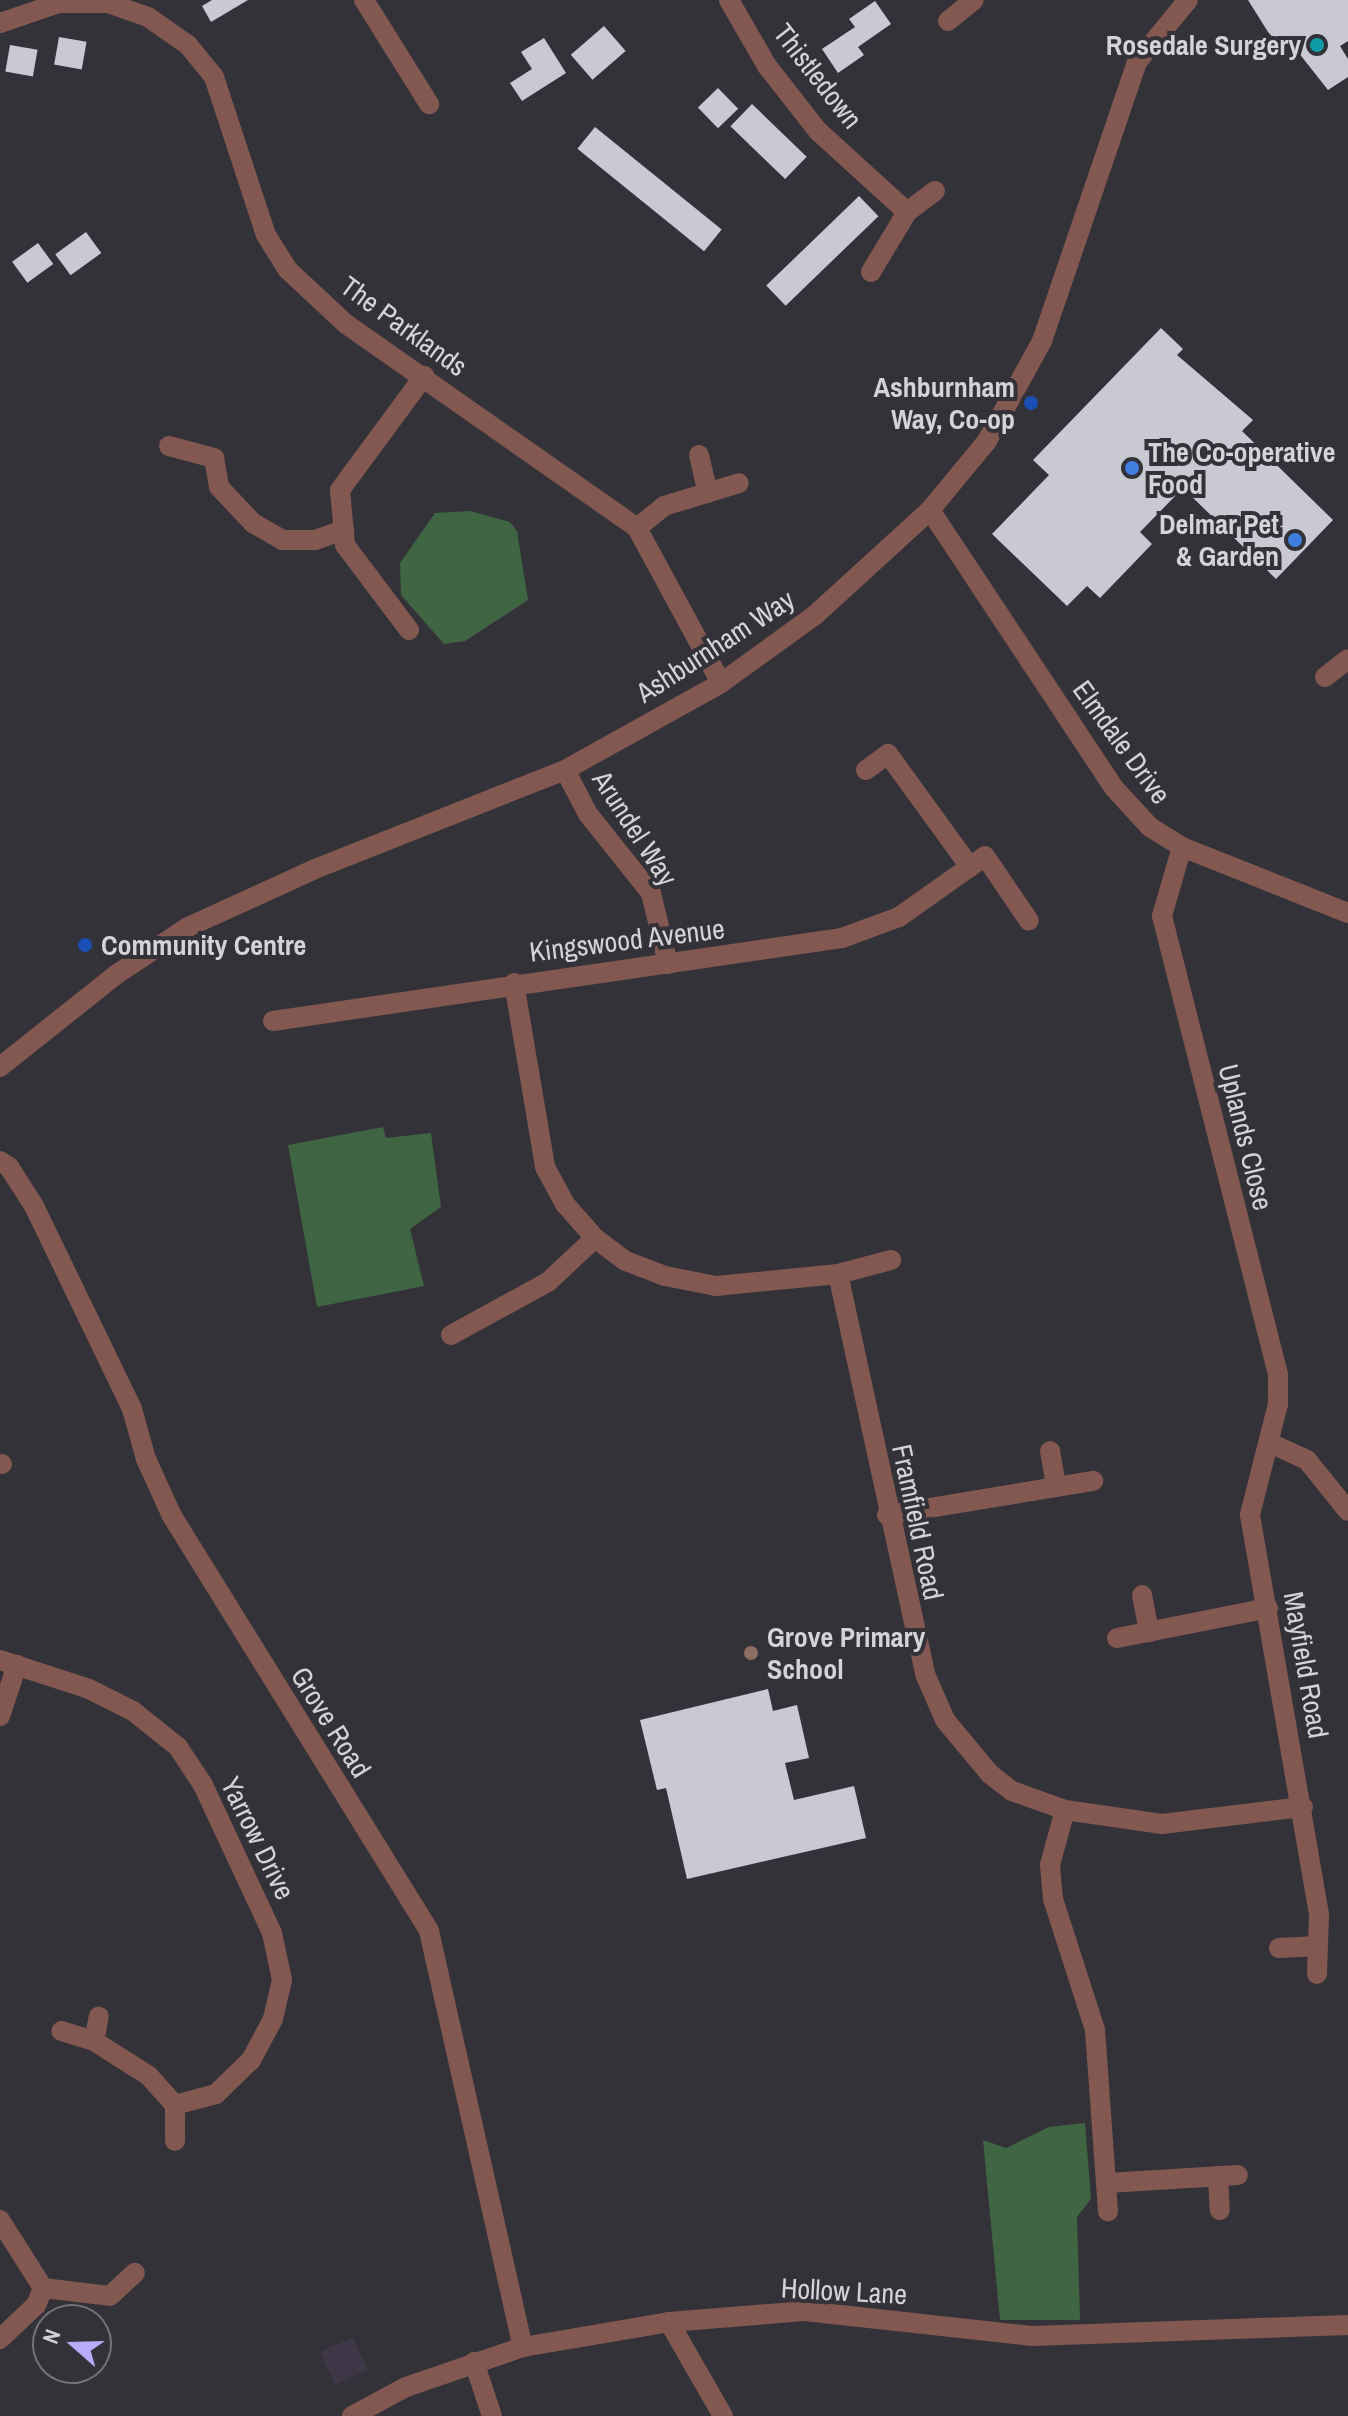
<!DOCTYPE html>
<html>
<head>
<meta charset="utf-8">
<style>
	body { margin:0 }
	#map { position:relative; width:1348px; height:2416px; overflow:hidden; background:#333238; font-family:"Archivo Narrow",sans-serif }
	div>[style] { position:absolute }
	.industrial>* { inset:0; background:#3e3747; transform-origin:0 0 }
	.green>* { inset:0; background:#3f6542 }
	.building>* { inset:0; background:#c9c9d1; transform-origin:0 0 }
	.minor>* { height:20px; margin:-10px; padding:0 10px; transform-origin:10px; border-radius:10px; background:#835851 }
	.tertiary>* { height:20px; margin:-10px; padding:0 10px; transform-origin:10px; border-radius:10px; background:#835851 }
	.dots>* { width:22px; height:22px; translate:-50% -50%; box-sizing:border-box; border:4px solid #333238; border-radius:50% }
	span { translate:-50% -50%; white-space:nowrap; text-align:center; line-height:1.15; -webkit-text-stroke:8px #333238; paint-order:stroke }
	.poi-label { font-size:28px; color:#d4d3d7; font-weight:700 }
	.right { translate:-100% -50%; text-align:right }
	.left { translate:0 -50%; text-align:left }
	.street-label { font-size:28px; color:#d4d3d7 }
	.north { position:absolute; left:32px; top:2304px; width:80px; height:80px; box-sizing:border-box; background:#333238; border:2px solid #737278; border-radius:50%; rotate:290deg; font-size:22px; font-weight:700; line-height:32px; text-align:center; color:#d4d3d7 }
	.north::after { content:''; display:block; margin:auto; width:28px; height:36px; background:#b9abf7; clip-path:polygon(50% 0,100% 100%,50% 72%,0 100%) }
</style>
</head>
<body>
<div id="map">
	<div class="industrial">
		<i style="left:353px;top:2337px;width:36px;height:36px;rotate:66deg"></i>
	</div>
	<div class="green">
		<i style="clip-path:polygon(470px 511px,510px 522px,517px 531px,528px 600px,465px 641px,444px 644px,401px 595px,400px 563px,435px 513px)"></i>
		<i style="clip-path:polygon(383px 1127px,386px 1138px,431px 1133px,441px 1207px,410px 1229px,424px 1286px,317px 1307px,288px 1145px)"></i>
		<i style="clip-path:polygon(1085px 2123px,1091px 2199px,1077px 2217px,1080px 2320px,1000px 2320px,983px 2140px,1006px 2148px,1049px 2127px)"></i>
	</div>
	<div class="building">
		<i style="clip-path:polygon(212px 0,248px 0,211px 22px,202px 6px)"></i>
		<i style="clip-path:polygon(1248px 0,1348px 0,1348px 41px,1340px 46px,1348px 59px,1348px 77px,1328px 90px,1287px 38px,1278px 43px,1268px 32px)"></i>
		<i style="clip-path:polygon(875px 1px,891px 24px,858px 47px,864px 55px,838px 73px,822px 49px,855px 27px,849px 19px)"></i>
		<i style="left:604px;top:26px;width:33px;height:44px;rotate:49deg"></i>
		<i style="left:59px;top:37px;width:28px;height:28px;rotate:10deg"></i>
		<i style="clip-path:polygon(544px 38px,566px 73px,522px 101px,510px 83px,532px 69px,521px 52px)"></i>
		<i style="left:10px;top:45px;width:28px;height:27px;rotate:10deg"></i>
		<i style="left:718px;top:88px;width:29px;height:28px;rotate:46deg"></i>
		<i style="left:752px;top:104px;width:76px;height:31px;rotate:44deg"></i>
		<i style="left:595px;top:127px;width:163px;height:28px;rotate:39deg"></i>
		<i style="left:859px;top:196px;width:28px;height:129px;rotate:46deg"></i>
		<i style="left:86px;top:232px;width:26px;height:38px;rotate:54deg"></i>
		<i style="left:38px;top:243px;width:26px;height:32px;rotate:54deg"></i>
		<i style="clip-path:polygon(1161px 328px,1183px 349px,1177px 355px,1253px 420px,1242px 431px,1333px 520px,1276px 579px,1183px 488px,1140px 532px,1152px 544px,1100px 598px,1087px 586px,1067px 606px,992px 534px,1049px 475px,1033px 460px)"></i>
		<i style="clip-path:polygon(768px 1689px,773px 1711px,797px 1705px,809px 1758px,785px 1763px,794px 1800px,854px 1786px,866px 1838px,687px 1879px,666px 1788px,657px 1790px,640px 1720px)"></i>
	</div>
	<div class="minor">
		<i style="left:364px;top:0;width:123px;rotate:58deg"></i>
		<i style="left:729px;top:0;width:76px;rotate:60.1deg"></i>
		<i style="left:767px;top:66px;width:83px;rotate:51.9deg"></i>
		<i style="left:818px;top:131px;width:120px;rotate:42.3deg"></i>
		<i style="left:907px;top:212px;width:70px;rotate:121deg"></i>
		<i style="left:948px;top:21px;width:33px;rotate:-39deg"></i>
		<i style="left:0;top:23px;width:62px;rotate:-18.7deg"></i>
		<i style="left:59px;top:3px;width:49px"></i>
		<i style="left:108px;top:3px;width:42px;rotate:19.3deg"></i>
		<i style="left:148px;top:17px;width:49px;rotate:35deg"></i>
		<i style="left:188px;top:45px;width:41px;rotate:50.9deg"></i>
		<i style="left:214px;top:77px;width:166px;rotate:71.8deg"></i>
		<i style="left:266px;top:235px;width:40px;rotate:58deg"></i>
		<i style="left:287px;top:269px;width:81px;rotate:43deg"></i>
		<i style="left:346px;top:324px;width:355px;rotate:35deg"></i>
		<i style="left:637px;top:528px;width:176px;rotate:61.5deg"></i>
		<i style="left:907px;top:212px;width:35px;rotate:-37deg"></i>
		<i style="left:169px;top:446px;width:47px;rotate:14.9deg"></i>
		<i style="left:214px;top:458px;width:29px;rotate:80deg"></i>
		<i style="left:219px;top:487px;width:50px;rotate:46.6deg"></i>
		<i style="left:253px;top:523px;width:34px;rotate:30deg"></i>
		<i style="left:282px;top:540px;width:33px"></i>
		<i style="left:315px;top:540px;width:31px;rotate:-19deg"></i>
		<i style="left:699px;top:455px;width:39px;rotate:77deg"></i>
		<i style="left:930px;top:510px;width:333px;rotate:56.5deg"></i>
		<i style="left:1114px;top:788px;width:53px;rotate:47.3deg"></i>
		<i style="left:1150px;top:827px;width:38px;rotate:32deg"></i>
		<i style="left:1182px;top:847px;width:179px;rotate:21.7deg"></i>
		<i style="left:637px;top:528px;width:35px;rotate:-39deg"></i>
		<i style="left:664px;top:506px;width:78px;rotate:-17deg"></i>
		<i style="left:409px;top:630px;width:106px;rotate:-127deg"></i>
		<i style="left:345px;top:545px;width:55px;rotate:-95.2deg"></i>
		<i style="left:340px;top:490px;width:142px;rotate:-53.6deg"></i>
		<i style="left:1325px;top:677px;width:29px;rotate:-38deg"></i>
		<i style="left:565px;top:770px;width:50px;rotate:62.4deg"></i>
		<i style="left:588px;top:814px;width:101px;rotate:51.4deg"></i>
		<i style="left:651px;top:893px;width:73px;rotate:76.5deg"></i>
		<i style="left:866px;top:770px;width:27px;rotate:-36deg"></i>
		<i style="left:888px;top:754px;width:140px;rotate:54deg"></i>
		<i style="left:1182px;top:847px;width:72px;rotate:106.2deg"></i>
		<i style="left:1162px;top:916px;width:473px;rotate:75.8deg"></i>
		<i style="left:1278px;top:1375px;width:29px;rotate:90deg"></i>
		<i style="left:1278px;top:1404px;width:114px;rotate:104.2deg"></i>
		<i style="left:1250px;top:1515px;width:407px;rotate:80.2deg"></i>
		<i style="left:1319px;top:1916px;width:58px;rotate:92deg"></i>
		<i style="left:514px;top:983px;width:187px;rotate:80.4deg"></i>
		<i style="left:545px;top:1167px;width:42px;rotate:61.6deg"></i>
		<i style="left:565px;top:1204px;width:45px;rotate:48.6deg"></i>
		<i style="left:595px;top:1238px;width:39px;rotate:37deg"></i>
		<i style="left:626px;top:1261px;width:42px;rotate:21deg"></i>
		<i style="left:665px;top:1276px;width:52px;rotate:11.1deg"></i>
		<i style="left:716px;top:1286px;width:123px;rotate:-5.6deg"></i>
		<i style="left:838px;top:1274px;width:55px;rotate:-14.8deg"></i>
		<i style="left:273px;top:1021px;width:575px;rotate:-8.3deg"></i>
		<i style="left:842px;top:938px;width:61px;rotate:-20.2deg"></i>
		<i style="left:899px;top:917px;width:105px;rotate:-35.3deg"></i>
		<i style="left:985px;top:856px;width:78px;rotate:55.9deg"></i>
		<i style="left:0;top:1161px;width:11px;rotate:34deg"></i>
		<i style="left:9px;top:1167px;width:46px;rotate:57.3deg"></i>
		<i style="left:34px;top:1206px;width:225px;rotate:64.2deg"></i>
		<i style="left:132px;top:1409px;width:52px;rotate:74.4deg"></i>
		<i style="left:146px;top:1459px;width:63px;rotate:65.5deg"></i>
		<i style="left:172px;top:1516px;width:488px;rotate:58.2deg"></i>
		<i style="left:429px;top:1931px;width:426px;rotate:77.3deg"></i>
		<i style="left:838px;top:1274px;width:409px;rotate:77.7deg"></i>
		<i style="left:925px;top:1674px;width:50px;rotate:66.5deg"></i>
		<i style="left:945px;top:1720px;width:70px;rotate:50.2deg"></i>
		<i style="left:990px;top:1774px;width:28px;rotate:38deg"></i>
		<i style="left:1012px;top:1791px;width:56px;rotate:19.7deg"></i>
		<i style="left:1065px;top:1810px;width:98px;rotate:8.2deg"></i>
		<i style="left:1162px;top:1824px;width:142px;rotate:-6.9deg"></i>
		<i style="left:451px;top:1335px;width:111px;rotate:-28.7deg"></i>
		<i style="left:548px;top:1282px;width:64px;rotate:-43.1deg"></i>
		<i style="left:1270px;top:1443px;width:41px;rotate:24.7deg"></i>
		<i style="left:1307px;top:1460px;width:65px;rotate:51.2deg"></i>
		<i style="left:1050px;top:1451px;width:36px;rotate:80deg"></i>
		<i style="left:0;top:1464px;width:2px"></i>
		<i style="left:887px;top:1515px;width:209px;rotate:-9.4deg"></i>
		<i style="left:1142px;top:1595px;width:38px;rotate:79deg"></i>
		<i style="left:1117px;top:1638px;width:154px;rotate:-11.2deg"></i>
		<i style="left:0;top:1660px;width:94px;rotate:18deg"></i>
		<i style="left:89px;top:1689px;width:49px;rotate:26.6deg"></i>
		<i style="left:133px;top:1711px;width:58px;rotate:38.7deg"></i>
		<i style="left:178px;top:1747px;width:45px;rotate:56.7deg"></i>
		<i style="left:203px;top:1785px;width:163px;rotate:65deg"></i>
		<i style="left:272px;top:1933px;width:48px;rotate:78deg"></i>
		<i style="left:282px;top:1980px;width:40px;rotate:103deg"></i>
		<i style="left:273px;top:2019px;width:47px;rotate:118.2deg"></i>
		<i style="left:251px;top:2060px;width:49px;rotate:135.8deg"></i>
		<i style="left:216px;top:2094px;width:42px;rotate:165deg"></i>
		<i style="left:175px;top:2105px;width:39px;rotate:-132deg"></i>
		<i style="left:149px;top:2076px;width:65px;rotate:-147.5deg"></i>
		<i style="left:94px;top:2041px;width:34px;rotate:-163deg"></i>
		<i style="left:0;top:1716px;width:54px;rotate:-71.6deg"></i>
		<i style="left:1065px;top:1810px;width:57px;rotate:105.3deg"></i>
		<i style="left:1050px;top:1865px;width:34px;rotate:85deg"></i>
		<i style="left:1053px;top:1899px;width:138px;rotate:72.2deg"></i>
		<i style="left:1095px;top:2030px;width:182px;rotate:85.9deg"></i>
		<i style="left:1279px;top:1948px;width:39px;rotate:-3deg"></i>
		<i style="left:94px;top:2041px;width:25px;rotate:-79deg"></i>
		<i style="left:175px;top:2105px;width:36px;rotate:90deg"></i>
		<i style="left:1218px;top:2176px;width:34px;rotate:87deg"></i>
		<i style="left:1108px;top:2183px;width:130px;rotate:-3.5deg"></i>
		<i style="left:0;top:2220px;width:80px;rotate:57.7deg"></i>
		<i style="left:43px;top:2288px;width:18px;rotate:112deg"></i>
		<i style="left:36px;top:2305px;width:50px;rotate:136.6deg"></i>
		<i style="left:43px;top:2288px;width:67px;rotate:6.8deg"></i>
		<i style="left:110px;top:2296px;width:34px;rotate:-43deg"></i>
		<i style="left:669px;top:2322px;width:108px;rotate:60.1deg"></i>
		<i style="left:474px;top:2362px;width:57px;rotate:71.6deg"></i>
		<i style="left:352px;top:2416px;width:61px;rotate:-28.2deg"></i>
		<i style="left:406px;top:2387px;width:124px;rotate:-18.9deg"></i>
		<i style="left:523px;top:2347px;width:148px;rotate:-9.7deg"></i>
		<i style="left:669px;top:2322px;width:136px;rotate:-4.6deg"></i>
		<i style="left:805px;top:2311px;width:228px;rotate:6.3deg"></i>
		<i style="left:1032px;top:2336px;width:316px;rotate:-2deg"></i>
	</div>
	<div class="tertiary">
		<i style="left:0;top:1067px;width:149px;rotate:-38.5deg"></i>
		<i style="left:117px;top:974px;width:85px;rotate:-33.5deg"></i>
		<i style="left:188px;top:927px;width:140px;rotate:-24.5deg"></i>
		<i style="left:315px;top:869px;width:269px;rotate:-21.6deg"></i>
		<i style="left:565px;top:770px;width:179px;rotate:-29.1deg"></i>
		<i style="left:721px;top:683px;width:115px;rotate:-35.8deg"></i>
		<i style="left:814px;top:616px;width:157px;rotate:-42.4deg"></i>
		<i style="left:930px;top:510px;width:89px;rotate:-50.4deg"></i>
		<i style="left:987px;top:441px;width:114px;rotate:-61.2deg"></i>
		<i style="left:1042px;top:341px;width:295px;rotate:-71.2deg"></i>
		<i style="left:1137px;top:62px;width:80px;rotate:-50.6deg"></i>
	</div>
	<div class="dots">
		<i style="left:1317px;top:45px;background:#0f9aa8"></i>
		<i style="left:1031px;top:403px;background:#1a4fb4"></i>
		<i style="left:1132px;top:468px;background:#3f7fe0"></i>
		<i style="left:1295px;top:540px;background:#3f7fe0"></i>
		<i style="left:85px;top:945px;background:#1a4fb4"></i>
		<i style="left:751px;top:1653px;background:#8d6e63"></i>
	</div>
	<div class="poi-label">
		<span class="right" style="left:1301px;top:45px">Rosedale Surgery</span>
		<span class="right" style="left:1015px;top:403px">Ashburnham<br>Way, Co-op</span>
		<span class="left" style="left:1148px;top:468px">The Co-operative<br>Food</span>
		<span class="right" style="left:1279px;top:540px">Delmar Pet<br>&amp; Garden</span>
		<span class="left" style="left:101px;top:945px">Community Centre</span>
		<span class="left" style="left:767px;top:1653px">Grove Primary<br>School</span>
	</div>
	<div class="street-label">
		<span style="left:818px;top:76px;rotate:52deg">Thistledown</span>
		<span style="left:404px;top:326px;rotate:36deg">The Parklands</span>
		<span style="left:715px;top:646px;rotate:-33deg">Ashburnham Way</span>
		<span style="left:1122px;top:742px;rotate:54deg">Elmdale Drive</span>
		<span style="left:635px;top:828px;rotate:57deg">Arundel Way</span>
		<span style="left:627px;top:940px;rotate:-7deg">Kingswood Avenue</span>
		<span style="left:1246px;top:1137px;rotate:76deg">Uplands Close</span>
		<span style="left:918px;top:1522px;rotate:78deg">Framfield Road</span>
		<span style="left:1306px;top:1665px;rotate:80deg">Mayfield Road</span>
		<span style="left:331px;top:1722px;rotate:58deg">Grove Road</span>
		<span style="left:258px;top:1838px;rotate:64deg">Yarrow Drive</span>
		<span style="left:844px;top:2291px;rotate:3deg">Hollow Lane</span>
	</div>
	<div class="north">N</div>
</div>
</body>
</html>
